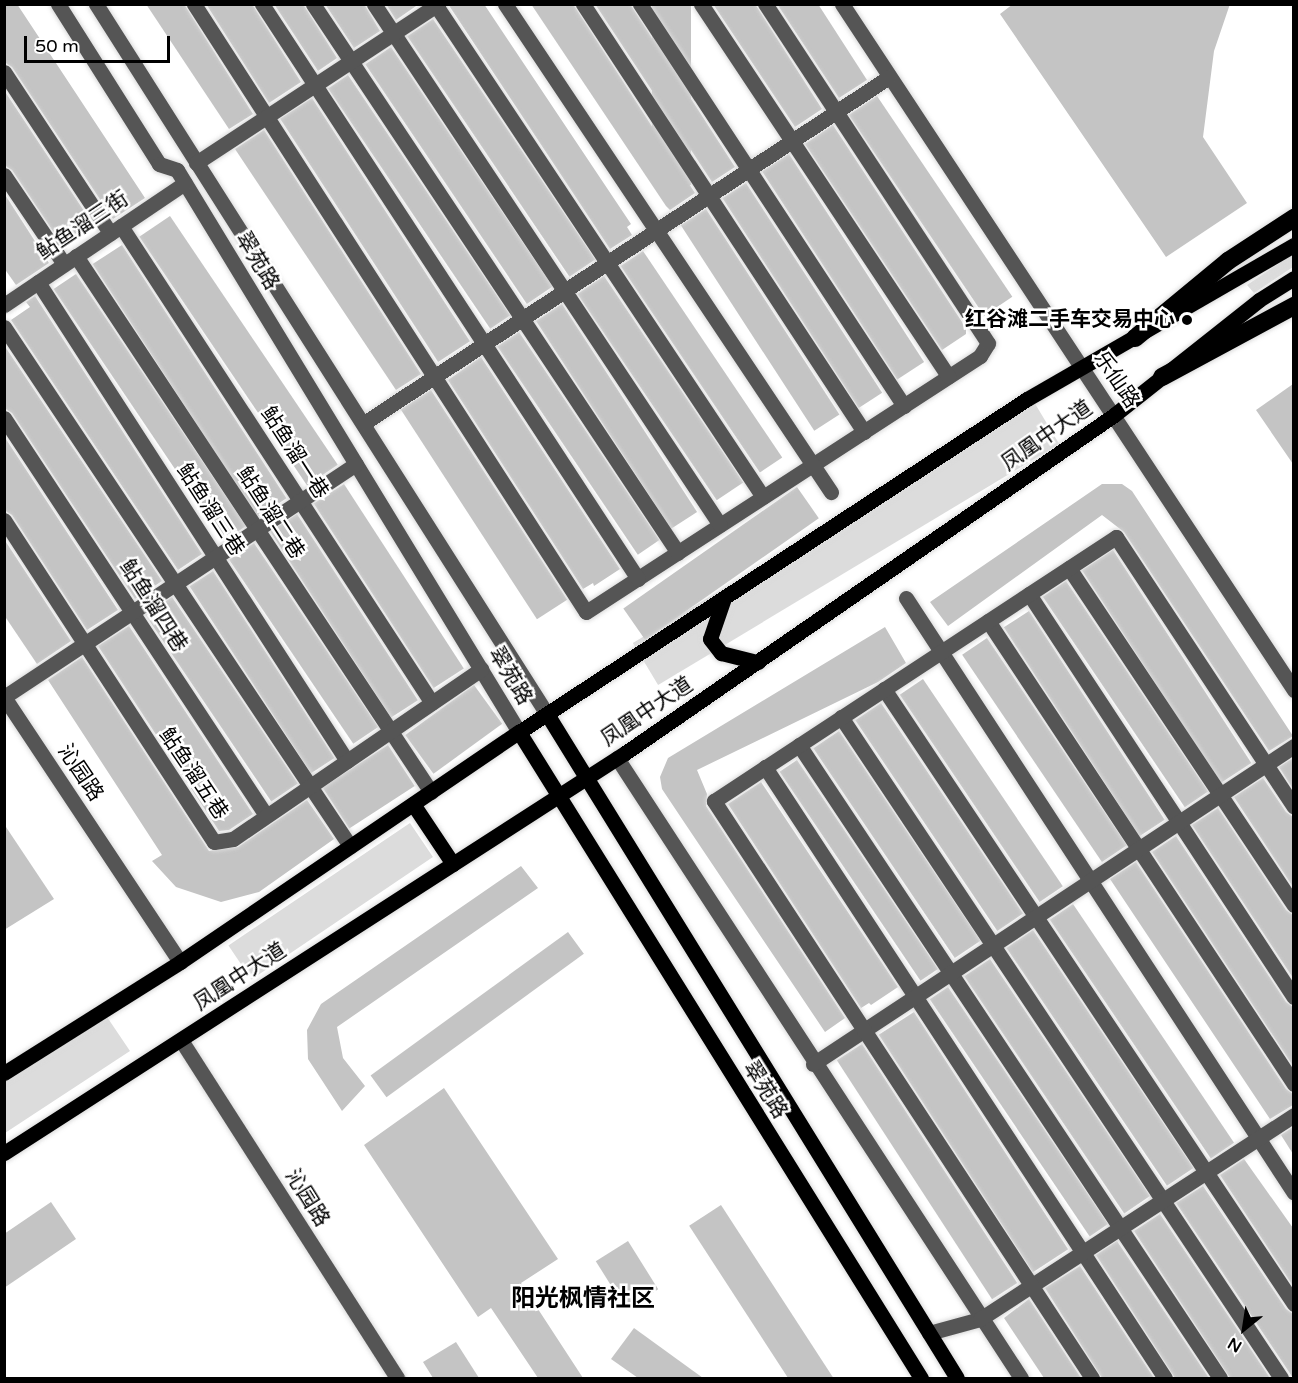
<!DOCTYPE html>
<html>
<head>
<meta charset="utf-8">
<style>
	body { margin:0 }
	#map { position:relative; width:1298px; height:1383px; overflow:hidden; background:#fff; font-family:"Varela Round","Noto Sans SC",sans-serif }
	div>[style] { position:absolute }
	.green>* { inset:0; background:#dcdcdc; transform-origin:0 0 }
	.building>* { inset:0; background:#c4c4c4; transform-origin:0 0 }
	.roads { filter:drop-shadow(0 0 2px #dbdbdb) drop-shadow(0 0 2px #dbdbdb) }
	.minor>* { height:15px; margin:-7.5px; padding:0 7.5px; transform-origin:7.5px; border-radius:7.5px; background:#555 }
	.major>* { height:15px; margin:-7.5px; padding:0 7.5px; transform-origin:7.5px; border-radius:7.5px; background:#000 }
	.highway>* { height:18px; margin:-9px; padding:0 9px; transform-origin:9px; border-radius:9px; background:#000 }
	.dots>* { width:16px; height:16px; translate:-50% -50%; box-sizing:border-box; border:3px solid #fff; border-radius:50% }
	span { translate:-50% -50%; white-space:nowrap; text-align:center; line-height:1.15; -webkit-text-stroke:5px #fff; paint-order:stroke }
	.street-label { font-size:21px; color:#000 }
	.poi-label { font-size:21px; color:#000; font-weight:700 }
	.right { translate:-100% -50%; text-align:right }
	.quarter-label { font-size:24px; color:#000; font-weight:700 }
	.frame { position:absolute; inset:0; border:6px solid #000; pointer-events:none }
	.north { position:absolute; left:1214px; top:1299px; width:60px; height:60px; -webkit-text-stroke:4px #fff; paint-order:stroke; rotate:210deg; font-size:16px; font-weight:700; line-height:24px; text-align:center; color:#000 }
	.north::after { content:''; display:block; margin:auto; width:21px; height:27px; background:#000; clip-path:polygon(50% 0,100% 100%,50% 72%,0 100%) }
	.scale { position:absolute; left:24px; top:36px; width:146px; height:27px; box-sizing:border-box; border:3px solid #000; border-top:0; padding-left:8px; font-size:18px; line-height:21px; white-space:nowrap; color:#000; -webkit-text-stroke:4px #fff; paint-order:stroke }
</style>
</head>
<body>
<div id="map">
	<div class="green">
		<i style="clip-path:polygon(1293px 254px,1293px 267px,1254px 293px,1247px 285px)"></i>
		<i style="left:1034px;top:402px;width:49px;height:468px;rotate:59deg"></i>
		<i style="left:410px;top:823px;width:41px;height:219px;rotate:56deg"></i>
		<i style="clip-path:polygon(105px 1014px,130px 1051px,5px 1133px,5px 1080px)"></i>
	</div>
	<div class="building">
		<i style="clip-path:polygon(4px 4px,17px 4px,145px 198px,113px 219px,12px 67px,4px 62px)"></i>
		<i style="clip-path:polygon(146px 4px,184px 4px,253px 114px,229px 129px)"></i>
		<i style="clip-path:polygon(206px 4px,252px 4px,301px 82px,269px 103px)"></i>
		<i style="clip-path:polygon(274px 4px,303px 4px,337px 58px,318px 71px)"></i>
		<i style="clip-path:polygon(325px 4px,364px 4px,380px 31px,354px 48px)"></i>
		<i style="clip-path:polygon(386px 4px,419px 4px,396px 20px)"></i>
		<i style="clip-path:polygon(448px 4px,484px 4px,631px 224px,627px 227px,632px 235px,610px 249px)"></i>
		<i style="clip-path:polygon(531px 4px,573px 4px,695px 193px,670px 210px,666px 206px)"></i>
		<i style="clip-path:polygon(595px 4px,630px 4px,735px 167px,712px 182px)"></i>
		<i style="left:652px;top:4px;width:39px;height:181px"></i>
		<i style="clip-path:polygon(713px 4px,755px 4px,822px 109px,795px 127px)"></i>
		<i style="clip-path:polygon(777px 4px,818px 4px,867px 80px,839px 98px)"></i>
		<i style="clip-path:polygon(1013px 4px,1230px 4px,1214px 51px,1203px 137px,1247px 203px,1166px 257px,1000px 14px)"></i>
		<i style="left:433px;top:19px;width:290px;height:31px;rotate:56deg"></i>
		<i style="left:391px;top:47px;width:289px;height:31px;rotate:56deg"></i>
		<i style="left:348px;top:75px;width:290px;height:24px;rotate:56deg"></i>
		<i style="clip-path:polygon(4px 90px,94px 226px,63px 246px,12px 170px,4px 165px)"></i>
		<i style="left:877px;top:96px;width:242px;height:34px;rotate:56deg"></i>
		<i style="left:312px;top:98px;width:290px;height:38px;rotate:57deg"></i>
		<i style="clip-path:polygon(833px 125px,966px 328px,966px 334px,942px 350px,805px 144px)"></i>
		<i style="clip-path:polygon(264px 130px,421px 374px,396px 390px,235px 149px)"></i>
		<i style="left:789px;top:154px;width:248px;height:32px;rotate:57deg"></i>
		<i style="left:746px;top:183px;width:250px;height:28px;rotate:57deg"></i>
		<i style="clip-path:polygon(4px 193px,49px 263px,16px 285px,4px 268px)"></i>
		<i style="left:706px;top:209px;width:245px;height:30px;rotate:57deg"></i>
		<i style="left:170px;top:216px;width:300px;height:37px;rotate:56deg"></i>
		<i style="left:122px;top:245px;width:302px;height:35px;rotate:57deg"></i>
		<i style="left:643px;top:251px;width:249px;height:27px;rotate:56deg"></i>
		<i style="left:76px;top:274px;width:304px;height:27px;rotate:56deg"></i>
		<i style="left:604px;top:276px;width:249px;height:32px;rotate:56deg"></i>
		<i style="clip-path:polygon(35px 296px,202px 554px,178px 570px,11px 320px,30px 307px,26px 302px)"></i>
		<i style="left:562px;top:304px;width:248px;height:31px;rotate:57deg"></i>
		<i style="left:519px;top:332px;width:251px;height:26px;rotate:56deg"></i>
		<i style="clip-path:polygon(4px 345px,162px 581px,135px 599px,12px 413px,4px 408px)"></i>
		<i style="clip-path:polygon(481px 357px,620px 569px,594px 586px,593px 583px,583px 589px,448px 380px)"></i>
		<i style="clip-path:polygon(1293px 384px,1293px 464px,1256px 410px)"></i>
		<i style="left:431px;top:390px;width:250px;height:36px;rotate:57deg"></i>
		<i style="clip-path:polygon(4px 436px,118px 610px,87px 630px,12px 515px,4px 510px)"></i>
		<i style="left:344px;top:484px;width:220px;height:36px;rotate:57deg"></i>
		<i style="clip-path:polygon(1102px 484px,1122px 484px,1132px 491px,1293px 736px,1269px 751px,1124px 532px,1102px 515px,948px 626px,930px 602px)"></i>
		<i style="left:797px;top:487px;width:38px;height:212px;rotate:55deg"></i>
		<i style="left:297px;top:514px;width:222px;height:32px;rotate:57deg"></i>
		<i style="clip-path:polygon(4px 539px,71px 641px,37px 664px,4px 615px)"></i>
		<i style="left:254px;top:543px;width:222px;height:30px;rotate:56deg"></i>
		<i style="left:1113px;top:550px;width:254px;height:37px;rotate:57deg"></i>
		<i style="left:213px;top:571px;width:223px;height:28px;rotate:57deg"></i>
		<i style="left:1066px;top:581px;width:254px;height:28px;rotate:56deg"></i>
		<i style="left:172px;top:597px;width:225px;height:32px;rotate:56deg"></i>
		<i style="left:1029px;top:611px;width:249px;height:30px;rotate:57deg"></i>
		<i style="clip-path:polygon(129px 626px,253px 814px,229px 830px,219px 831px,98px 646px)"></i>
		<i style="clip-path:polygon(885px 627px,906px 663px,878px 682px,697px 770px,707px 794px,706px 806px,845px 1018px,825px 1032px,686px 825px,662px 789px,660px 777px,668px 758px)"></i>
		<i style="left:987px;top:638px;width:250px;height:30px;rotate:56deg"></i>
		<i style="clip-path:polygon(82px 657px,209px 851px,238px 847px,307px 800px,334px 839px,259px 892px,221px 902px,176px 887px,152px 861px,162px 855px,48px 680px)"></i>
		<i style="left:923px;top:679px;width:250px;height:28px;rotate:56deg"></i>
		<i style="left:474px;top:685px;width:48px;height:85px;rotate:54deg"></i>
		<i style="left:881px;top:703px;width:254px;height:31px;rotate:56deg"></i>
		<i style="left:839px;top:731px;width:253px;height:31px;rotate:56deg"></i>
		<i style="left:388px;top:745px;width:49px;height:78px;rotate:57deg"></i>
		<i style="clip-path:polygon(1293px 758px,1293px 789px,1279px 767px)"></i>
		<i style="left:797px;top:760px;width:252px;height:21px;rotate:56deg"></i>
		<i style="clip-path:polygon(1263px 778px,1286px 812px,1293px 817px,1293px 887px,1234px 797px)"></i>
		<i style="clip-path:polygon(761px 782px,898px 987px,871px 1005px,869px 1003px,861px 1008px,728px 804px)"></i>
		<i style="clip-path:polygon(1218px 808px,1286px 910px,1293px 915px,1293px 978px,1192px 825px)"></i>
		<i style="clip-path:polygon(4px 824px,54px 899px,4px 930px)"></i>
		<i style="clip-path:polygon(1176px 836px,1286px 1002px,1293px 1007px,1293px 1066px,1152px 852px)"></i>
		<i style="clip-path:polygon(1136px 862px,1286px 1089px,1293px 1094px,1293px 1105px,1270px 1119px,1110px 879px)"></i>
		<i style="clip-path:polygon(521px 866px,538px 888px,337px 1027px,343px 1058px,365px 1086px,342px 1111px,308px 1059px,307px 1030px,321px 1004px)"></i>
		<i style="left:1073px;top:904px;width:288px;height:28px;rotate:56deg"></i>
		<i style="left:1033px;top:930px;width:287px;height:32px;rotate:56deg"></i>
		<i style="left:568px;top:932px;width:27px;height:244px;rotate:54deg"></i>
		<i style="left:990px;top:959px;width:286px;height:31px;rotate:56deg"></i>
		<i style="left:948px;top:987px;width:286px;height:22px;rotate:56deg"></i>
		<i style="left:914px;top:1012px;width:283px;height:42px;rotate:57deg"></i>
		<i style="left:862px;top:1044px;width:285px;height:30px;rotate:57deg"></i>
		<i style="clip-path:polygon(444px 1088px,558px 1259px,521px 1283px,583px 1378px,538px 1378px,491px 1308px,478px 1317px,364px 1145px)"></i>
		<i style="clip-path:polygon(1293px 1127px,1293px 1154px,1281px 1135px)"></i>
		<i style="clip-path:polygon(1244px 1159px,1293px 1228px,1293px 1286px,1220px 1175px)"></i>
		<i style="clip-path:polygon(1203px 1186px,1286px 1309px,1293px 1314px,1293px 1378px,1176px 1203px)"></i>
		<i style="clip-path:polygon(51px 1202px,76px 1239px,4px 1288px,4px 1234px)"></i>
		<i style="left:721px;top:1205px;width:207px;height:38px;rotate:57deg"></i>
		<i style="clip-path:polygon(1160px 1214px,1270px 1378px,1230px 1378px,1134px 1231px)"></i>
		<i style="left:628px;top:1241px;width:57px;height:38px;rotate:58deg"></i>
		<i style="clip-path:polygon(1117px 1241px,1209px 1378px,1175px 1378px,1096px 1255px)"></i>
		<i style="clip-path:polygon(1080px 1266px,1154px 1378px,1102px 1378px,1045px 1288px)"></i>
		<i style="clip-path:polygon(1029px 1299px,1081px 1378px,1044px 1378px,1004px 1318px)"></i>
		<i style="clip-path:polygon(634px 1328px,703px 1378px,638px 1378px,611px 1359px)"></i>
		<i style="clip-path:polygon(456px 1342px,479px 1378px,433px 1378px,423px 1362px)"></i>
	</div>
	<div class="roads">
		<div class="minor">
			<i style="left:58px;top:4px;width:189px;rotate:57.7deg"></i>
			<i style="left:159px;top:164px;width:19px;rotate:18deg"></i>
			<i style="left:177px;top:170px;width:658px;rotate:58.68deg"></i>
			<i style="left:96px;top:4px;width:841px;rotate:57.58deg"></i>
			<i style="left:194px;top:4px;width:723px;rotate:57.19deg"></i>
			<i style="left:586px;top:612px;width:470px;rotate:-33deg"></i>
			<i style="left:980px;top:356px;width:15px;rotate:-58deg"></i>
			<i style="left:988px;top:343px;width:406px;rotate:-123.3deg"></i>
			<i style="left:262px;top:4px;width:687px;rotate:56.82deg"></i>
			<i style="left:313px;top:4px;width:659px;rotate:56.38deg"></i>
			<i style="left:374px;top:4px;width:625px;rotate:56.41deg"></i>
			<i style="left:435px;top:4px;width:592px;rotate:56.36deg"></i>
			<i style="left:505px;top:4px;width:587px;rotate:56.26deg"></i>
			<i style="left:583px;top:4px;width:512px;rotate:56.71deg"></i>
			<i style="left:640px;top:4px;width:481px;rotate:56.7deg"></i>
			<i style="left:701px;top:4px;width:447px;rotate:56.4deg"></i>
			<i style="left:842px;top:4px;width:822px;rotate:56.62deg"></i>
			<i style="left:4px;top:72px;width:193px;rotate:56.6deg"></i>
			<i style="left:196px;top:163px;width:290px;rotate:-33.3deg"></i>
			<i style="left:4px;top:175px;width:107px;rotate:56deg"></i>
			<i style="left:121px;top:226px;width:569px;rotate:56.9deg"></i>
			<i style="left:76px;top:256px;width:643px;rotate:56.48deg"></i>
			<i style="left:38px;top:282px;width:570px;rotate:57.17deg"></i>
			<i style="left:4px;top:305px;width:218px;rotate:-34deg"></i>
			<i style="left:4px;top:327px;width:624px;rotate:56.31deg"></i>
			<i style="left:4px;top:418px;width:476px;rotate:56.6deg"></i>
			<i style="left:364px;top:423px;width:629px;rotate:-33.39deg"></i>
			<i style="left:4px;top:520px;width:384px;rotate:56.9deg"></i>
			<i style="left:214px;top:842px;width:19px;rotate:-9deg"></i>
			<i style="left:233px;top:839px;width:301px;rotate:-34.4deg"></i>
			<i style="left:1069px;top:568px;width:405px;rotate:56.3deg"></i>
			<i style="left:1029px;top:594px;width:482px;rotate:56.7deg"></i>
			<i style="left:906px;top:598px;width:710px;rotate:56.89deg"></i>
			<i style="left:988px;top:621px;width:555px;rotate:56.54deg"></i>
			<i style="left:884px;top:689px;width:739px;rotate:56.31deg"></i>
			<i style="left:4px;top:697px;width:422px;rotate:-33.5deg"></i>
			<i style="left:4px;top:697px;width:318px;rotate:56.4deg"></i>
			<i style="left:841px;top:717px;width:794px;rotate:56.35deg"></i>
			<i style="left:799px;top:745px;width:760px;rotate:56.37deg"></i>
			<i style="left:617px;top:758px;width:740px;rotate:56.91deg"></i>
			<i style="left:765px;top:767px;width:730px;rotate:56.79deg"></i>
			<i style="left:181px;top:1040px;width:401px;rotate:57.4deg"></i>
			<i style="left:813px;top:1064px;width:577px;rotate:-33.47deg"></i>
			<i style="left:929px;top:1333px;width:53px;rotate:-15.4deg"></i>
			<i style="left:980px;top:1319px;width:374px;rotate:-33deg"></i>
			<i style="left:1092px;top:1378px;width:690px;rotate:-123.23deg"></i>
			<i style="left:714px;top:801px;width:481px;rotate:-33.3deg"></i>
			<i style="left:1116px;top:537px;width:323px;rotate:56.6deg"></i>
		</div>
		<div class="major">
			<i style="left:724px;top:598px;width:43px;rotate:108.9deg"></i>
			<i style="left:710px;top:639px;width:18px;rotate:52deg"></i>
			<i style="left:721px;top:653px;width:38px;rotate:14deg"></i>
			<i style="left:547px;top:714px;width:780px;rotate:58.31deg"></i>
			<i style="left:519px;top:732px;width:761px;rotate:58.11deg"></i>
			<i style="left:413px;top:804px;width:72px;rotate:56.3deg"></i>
			<i style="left:4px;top:1073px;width:208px;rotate:-32.2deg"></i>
			<i style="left:180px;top:962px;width:410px;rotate:-34.2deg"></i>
			<i style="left:519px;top:732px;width:607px;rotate:-33.25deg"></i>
			<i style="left:1027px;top:399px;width:308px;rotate:-30deg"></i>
			<i style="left:4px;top:1153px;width:739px;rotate:-32.79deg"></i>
			<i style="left:625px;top:753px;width:594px;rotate:-34.65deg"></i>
			<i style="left:1114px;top:415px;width:185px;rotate:-38.4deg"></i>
			<i style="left:1259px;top:300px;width:41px;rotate:-32.2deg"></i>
		</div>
		<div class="highway">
			<i style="left:1135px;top:338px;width:121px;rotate:-39.6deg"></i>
			<i style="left:1228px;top:261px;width:79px;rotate:-33.1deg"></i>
			<i style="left:1162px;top:377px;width:150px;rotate:-28.3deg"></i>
		</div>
	</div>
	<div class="dots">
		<i style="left:1187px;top:320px;background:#000"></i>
	</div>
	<div class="street-label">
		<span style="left:83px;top:226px;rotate:-34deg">鲇鱼溜三街</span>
		<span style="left:257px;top:261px;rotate:59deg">翠苑路</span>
		<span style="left:1116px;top:380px;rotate:56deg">乐仙路</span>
		<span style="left:1047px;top:436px;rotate:-35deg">凤凰中大道</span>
		<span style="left:294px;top:453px;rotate:57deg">鲇鱼溜一巷</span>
		<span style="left:210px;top:510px;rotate:57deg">鲇鱼溜三巷</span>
		<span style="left:270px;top:513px;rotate:57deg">鲇鱼溜二巷</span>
		<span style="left:153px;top:606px;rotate:57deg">鲇鱼溜四巷</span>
		<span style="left:510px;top:676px;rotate:59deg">翠苑路</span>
		<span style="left:647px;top:712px;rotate:-34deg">凤凰中大道</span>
		<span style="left:80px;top:773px;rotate:56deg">沁园路</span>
		<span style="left:193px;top:774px;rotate:56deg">鲇鱼溜五巷</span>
		<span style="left:240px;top:977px;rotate:-33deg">凤凰中大道</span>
		<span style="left:765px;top:1090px;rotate:58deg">翠苑路</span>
		<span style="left:307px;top:1198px;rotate:58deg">沁园路</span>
	</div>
	<div class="poi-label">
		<span class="right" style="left:1175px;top:320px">红谷滩二手车交易中心</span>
	</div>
	<div class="quarter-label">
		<span style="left:583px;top:1299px">阳光枫情社区</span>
	</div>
	<div class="frame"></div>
	<div class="north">N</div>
	<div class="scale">50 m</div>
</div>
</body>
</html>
